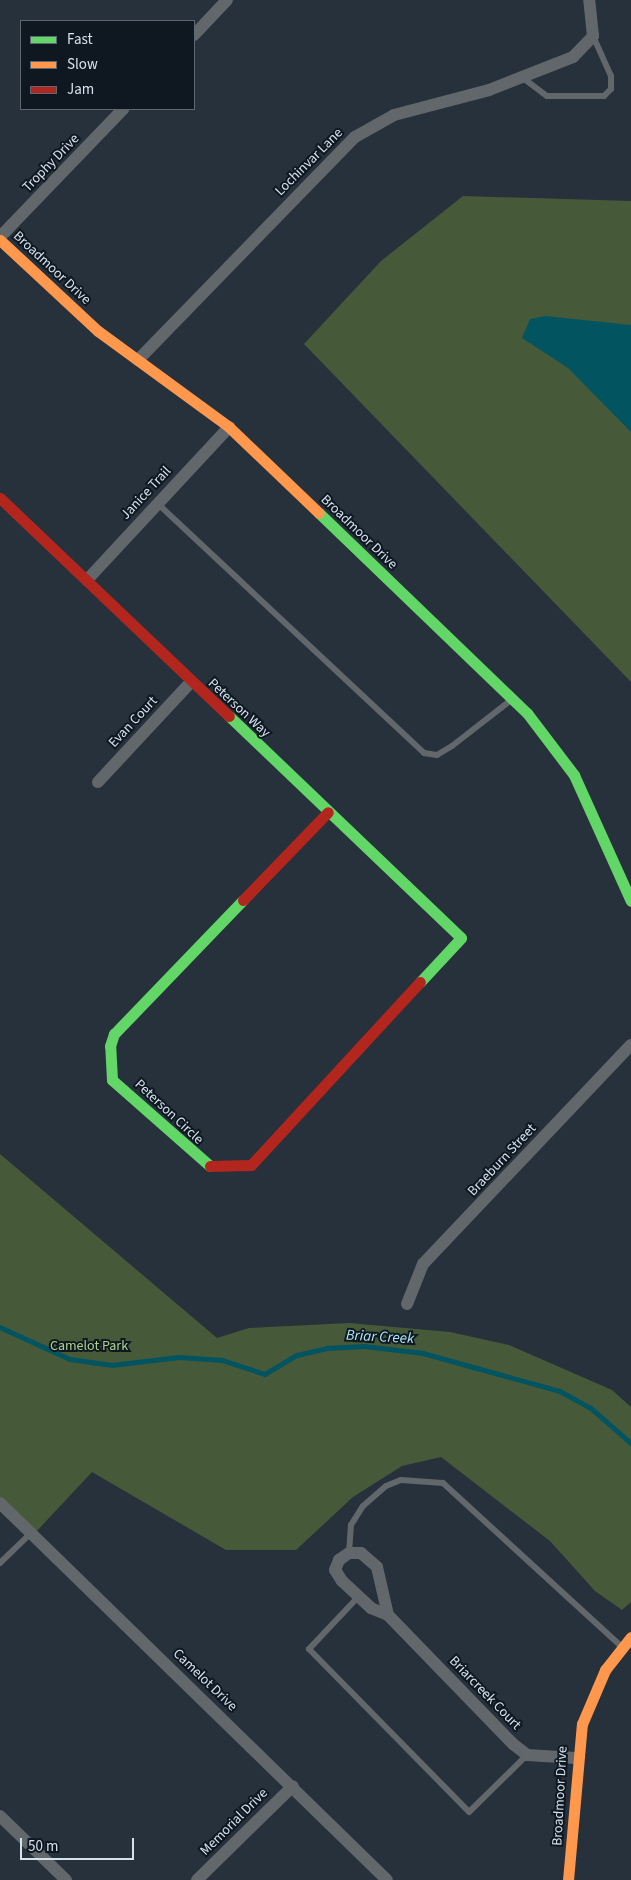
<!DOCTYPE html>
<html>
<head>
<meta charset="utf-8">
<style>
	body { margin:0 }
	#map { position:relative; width:631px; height:1880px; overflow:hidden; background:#26313b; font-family:"Source Sans 3",sans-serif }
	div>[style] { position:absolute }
	.green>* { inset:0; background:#465a39 }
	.water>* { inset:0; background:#035461 }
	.stream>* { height:4.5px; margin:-2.25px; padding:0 2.25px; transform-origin:2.25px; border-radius:2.25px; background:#035461 }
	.lane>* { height:6px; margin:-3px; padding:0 3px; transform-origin:3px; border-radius:3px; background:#61676a }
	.street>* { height:12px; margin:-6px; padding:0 6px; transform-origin:6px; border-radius:6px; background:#61676a }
	.fast>* { height:11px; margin:-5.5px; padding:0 5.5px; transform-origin:5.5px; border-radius:5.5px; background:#63d668 }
	.slow>* { height:11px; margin:-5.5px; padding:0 5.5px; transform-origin:5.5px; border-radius:5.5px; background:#ff974d }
	.jam>* { height:11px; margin:-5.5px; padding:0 5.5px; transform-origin:5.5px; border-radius:5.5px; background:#b3261e }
	span { translate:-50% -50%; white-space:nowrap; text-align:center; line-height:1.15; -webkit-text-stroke:4px #0f1821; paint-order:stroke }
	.street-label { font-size:14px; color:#d5e1ed }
	.park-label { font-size:14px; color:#abd18a }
	.water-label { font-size:15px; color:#afeaf8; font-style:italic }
	.legend { position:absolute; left:20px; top:20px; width:175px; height:90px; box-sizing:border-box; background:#0f1821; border:1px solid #5e6873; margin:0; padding:6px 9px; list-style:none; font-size:15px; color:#d5e1ed }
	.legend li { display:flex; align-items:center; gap:10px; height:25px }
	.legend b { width:25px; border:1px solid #5e6873 }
	.scale { position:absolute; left:20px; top:1838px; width:114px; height:22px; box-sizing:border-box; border:2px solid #d5e1ed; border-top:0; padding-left:6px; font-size:15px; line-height:18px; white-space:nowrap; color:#d5e1ed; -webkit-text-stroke:4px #0f1821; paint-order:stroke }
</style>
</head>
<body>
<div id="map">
	<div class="green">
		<i style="clip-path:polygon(463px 196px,631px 201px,631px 682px,304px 344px,381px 261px)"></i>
		<i style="clip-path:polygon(0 1154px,217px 1338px,249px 1328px,349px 1323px,450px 1332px,509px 1345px,612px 1390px,631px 1407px,631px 1602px,622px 1610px,595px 1591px,550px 1541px,441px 1457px,402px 1466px,353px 1497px,296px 1550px,226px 1550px,92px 1472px,34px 1534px,0 1501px)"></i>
	</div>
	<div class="water">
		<i style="clip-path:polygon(545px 316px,631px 325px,631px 432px,568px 368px,522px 338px,530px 319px)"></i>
	</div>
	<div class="stream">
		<i style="left:0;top:1327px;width:77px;rotate:24.6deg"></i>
		<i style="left:70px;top:1359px;width:42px;rotate:8.1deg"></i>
		<i style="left:112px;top:1365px;width:67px;rotate:-6.8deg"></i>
		<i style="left:179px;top:1357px;width:43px;rotate:4deg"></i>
		<i style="left:222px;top:1360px;width:45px;rotate:18deg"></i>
		<i style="left:265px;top:1374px;width:37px;rotate:-31deg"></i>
		<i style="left:297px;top:1355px;width:31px;rotate:-13deg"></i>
		<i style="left:327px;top:1348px;width:37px;rotate:-3deg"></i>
		<i style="left:364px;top:1346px;width:59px;rotate:6.8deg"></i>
		<i style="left:423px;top:1353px;width:142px;rotate:15.5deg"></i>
		<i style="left:560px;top:1391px;width:35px;rotate:29deg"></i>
		<i style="left:591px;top:1408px;width:53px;rotate:41.2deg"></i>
	</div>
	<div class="lane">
		<i style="left:523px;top:78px;width:30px;rotate:37deg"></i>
		<i style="left:547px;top:96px;width:57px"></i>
		<i style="left:604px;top:96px;width:10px;rotate:-45deg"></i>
		<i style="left:611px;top:89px;width:13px;rotate:-90deg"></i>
		<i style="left:611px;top:76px;width:44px;rotate:-114.2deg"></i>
		<i style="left:157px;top:503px;width:366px;rotate:43.1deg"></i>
		<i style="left:424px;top:753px;width:13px;rotate:9deg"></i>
		<i style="left:437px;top:755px;width:17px;rotate:-31deg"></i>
		<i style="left:452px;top:746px;width:75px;rotate:-37.9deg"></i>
		<i style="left:349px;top:1553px;width:28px;rotate:-86deg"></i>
		<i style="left:351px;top:1525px;width:22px;rotate:-58deg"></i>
		<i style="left:363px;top:1506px;width:30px;rotate:-41deg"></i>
		<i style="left:386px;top:1486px;width:16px;rotate:-22deg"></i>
		<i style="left:401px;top:1480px;width:42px;rotate:4.1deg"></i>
		<i style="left:443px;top:1483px;width:241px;rotate:42.5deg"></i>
		<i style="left:0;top:1563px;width:43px;rotate:-44.1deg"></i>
		<i style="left:359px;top:1596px;width:73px;rotate:133.3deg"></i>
		<i style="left:309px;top:1649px;width:228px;rotate:45.5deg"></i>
		<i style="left:469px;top:1812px;width:81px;rotate:-44.5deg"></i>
	</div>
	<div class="street">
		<i style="left:194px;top:35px;width:48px;rotate:-46.7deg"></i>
		<i style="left:0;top:237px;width:178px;rotate:-46.1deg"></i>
		<i style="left:138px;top:360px;width:311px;rotate:-45.8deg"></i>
		<i style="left:355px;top:137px;width:45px;rotate:-29.4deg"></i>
		<i style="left:394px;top:115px;width:98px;rotate:-14.7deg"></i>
		<i style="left:489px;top:90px;width:90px;rotate:-21.4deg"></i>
		<i style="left:573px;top:57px;width:29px;rotate:-46deg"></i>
		<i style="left:593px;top:36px;width:36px;rotate:-96deg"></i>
		<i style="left:87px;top:580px;width:209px;rotate:-47.1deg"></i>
		<i style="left:98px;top:782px;width:135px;rotate:-47.1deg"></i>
		<i style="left:407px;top:1304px;width:43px;rotate:-68.2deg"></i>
		<i style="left:423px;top:1264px;width:302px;rotate:-46.5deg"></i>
		<i style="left:0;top:1503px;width:540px;rotate:44.25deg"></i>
		<i style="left:388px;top:1615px;width:18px;rotate:-158deg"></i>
		<i style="left:371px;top:1608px;width:40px;rotate:-137deg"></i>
		<i style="left:342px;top:1581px;width:13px;rotate:-122deg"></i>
		<i style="left:335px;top:1570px;width:11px;rotate:-68deg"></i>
		<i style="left:339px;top:1560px;width:12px;rotate:-35deg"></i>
		<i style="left:349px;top:1553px;width:12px"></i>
		<i style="left:361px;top:1553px;width:21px;rotate:41deg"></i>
		<i style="left:377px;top:1567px;width:49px;rotate:77.1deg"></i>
		<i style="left:388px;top:1615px;width:180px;rotate:45.9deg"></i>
		<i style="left:513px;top:1744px;width:18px;rotate:38deg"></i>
		<i style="left:527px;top:1755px;width:49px;rotate:3.5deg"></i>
		<i style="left:0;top:1816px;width:92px;rotate:44.1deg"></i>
		<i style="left:197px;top:1880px;width:134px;rotate:-44.4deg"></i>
	</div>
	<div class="fast">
		<i style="left:319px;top:513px;width:289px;rotate:43.9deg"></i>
		<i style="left:527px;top:713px;width:78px;rotate:52.8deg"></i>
		<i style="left:574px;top:775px;width:138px;rotate:65.7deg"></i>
		<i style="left:229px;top:716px;width:321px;rotate:43.7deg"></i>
		<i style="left:461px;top:938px;width:60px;rotate:133deg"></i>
		<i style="left:210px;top:1166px;width:130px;rotate:-138.7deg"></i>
		<i style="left:112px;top:1080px;width:34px;rotate:-93deg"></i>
		<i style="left:110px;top:1046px;width:13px;rotate:-72deg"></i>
		<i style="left:114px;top:1034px;width:186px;rotate:-46.1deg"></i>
	</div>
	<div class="slow">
		<i style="left:0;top:240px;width:134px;rotate:42.9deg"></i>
		<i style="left:98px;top:331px;width:162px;rotate:36.2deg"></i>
		<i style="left:229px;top:427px;width:124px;rotate:43.7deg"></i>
		<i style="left:568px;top:1880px;width:157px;rotate:-84.9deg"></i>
		<i style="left:582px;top:1724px;width:59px;rotate:-66.9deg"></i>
		<i style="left:605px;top:1670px;width:42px;rotate:-51.8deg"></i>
	</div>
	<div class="jam">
		<i style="left:0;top:498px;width:316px;rotate:43.6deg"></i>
		<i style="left:243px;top:900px;width:122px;rotate:-46deg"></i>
		<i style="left:210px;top:1166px;width:41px;rotate:-1.4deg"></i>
		<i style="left:251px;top:1165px;width:249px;rotate:-47.3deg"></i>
	</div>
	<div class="street-label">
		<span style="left:309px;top:162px;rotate:-45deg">Lochinvar Lane</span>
		<span style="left:51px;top:163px;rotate:-46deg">Trophy Drive</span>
		<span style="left:52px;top:268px;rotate:43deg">Broadmoor Drive</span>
		<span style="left:146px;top:493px;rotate:-47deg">Janice Trail</span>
		<span style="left:359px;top:532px;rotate:44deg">Broadmoor Drive</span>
		<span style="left:239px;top:708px;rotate:43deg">Peterson Way</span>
		<span style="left:133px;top:722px;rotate:-47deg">Evan Court</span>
		<span style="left:169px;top:1112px;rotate:43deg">Peterson Circle</span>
		<span style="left:502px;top:1160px;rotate:-47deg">Braeburn Street</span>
		<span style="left:205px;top:1680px;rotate:44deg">Camelot Drive</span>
		<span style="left:485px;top:1693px;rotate:46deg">Briarcreek Court</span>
		<span style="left:560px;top:1796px;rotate:-87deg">Broadmoor Drive</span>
		<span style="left:234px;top:1822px;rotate:-45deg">Memorial Drive</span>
	</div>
	<div class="park-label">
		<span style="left:89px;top:1346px">Camelot Park</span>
	</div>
	<div class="water-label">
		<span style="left:380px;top:1337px;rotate:3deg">Briar Creek</span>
	</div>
	<ul class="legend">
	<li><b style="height:6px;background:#63d668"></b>Fast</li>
	<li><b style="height:6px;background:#ff974d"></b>Slow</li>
	<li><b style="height:6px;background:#b3261e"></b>Jam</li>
	</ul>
	<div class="scale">50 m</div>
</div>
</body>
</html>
